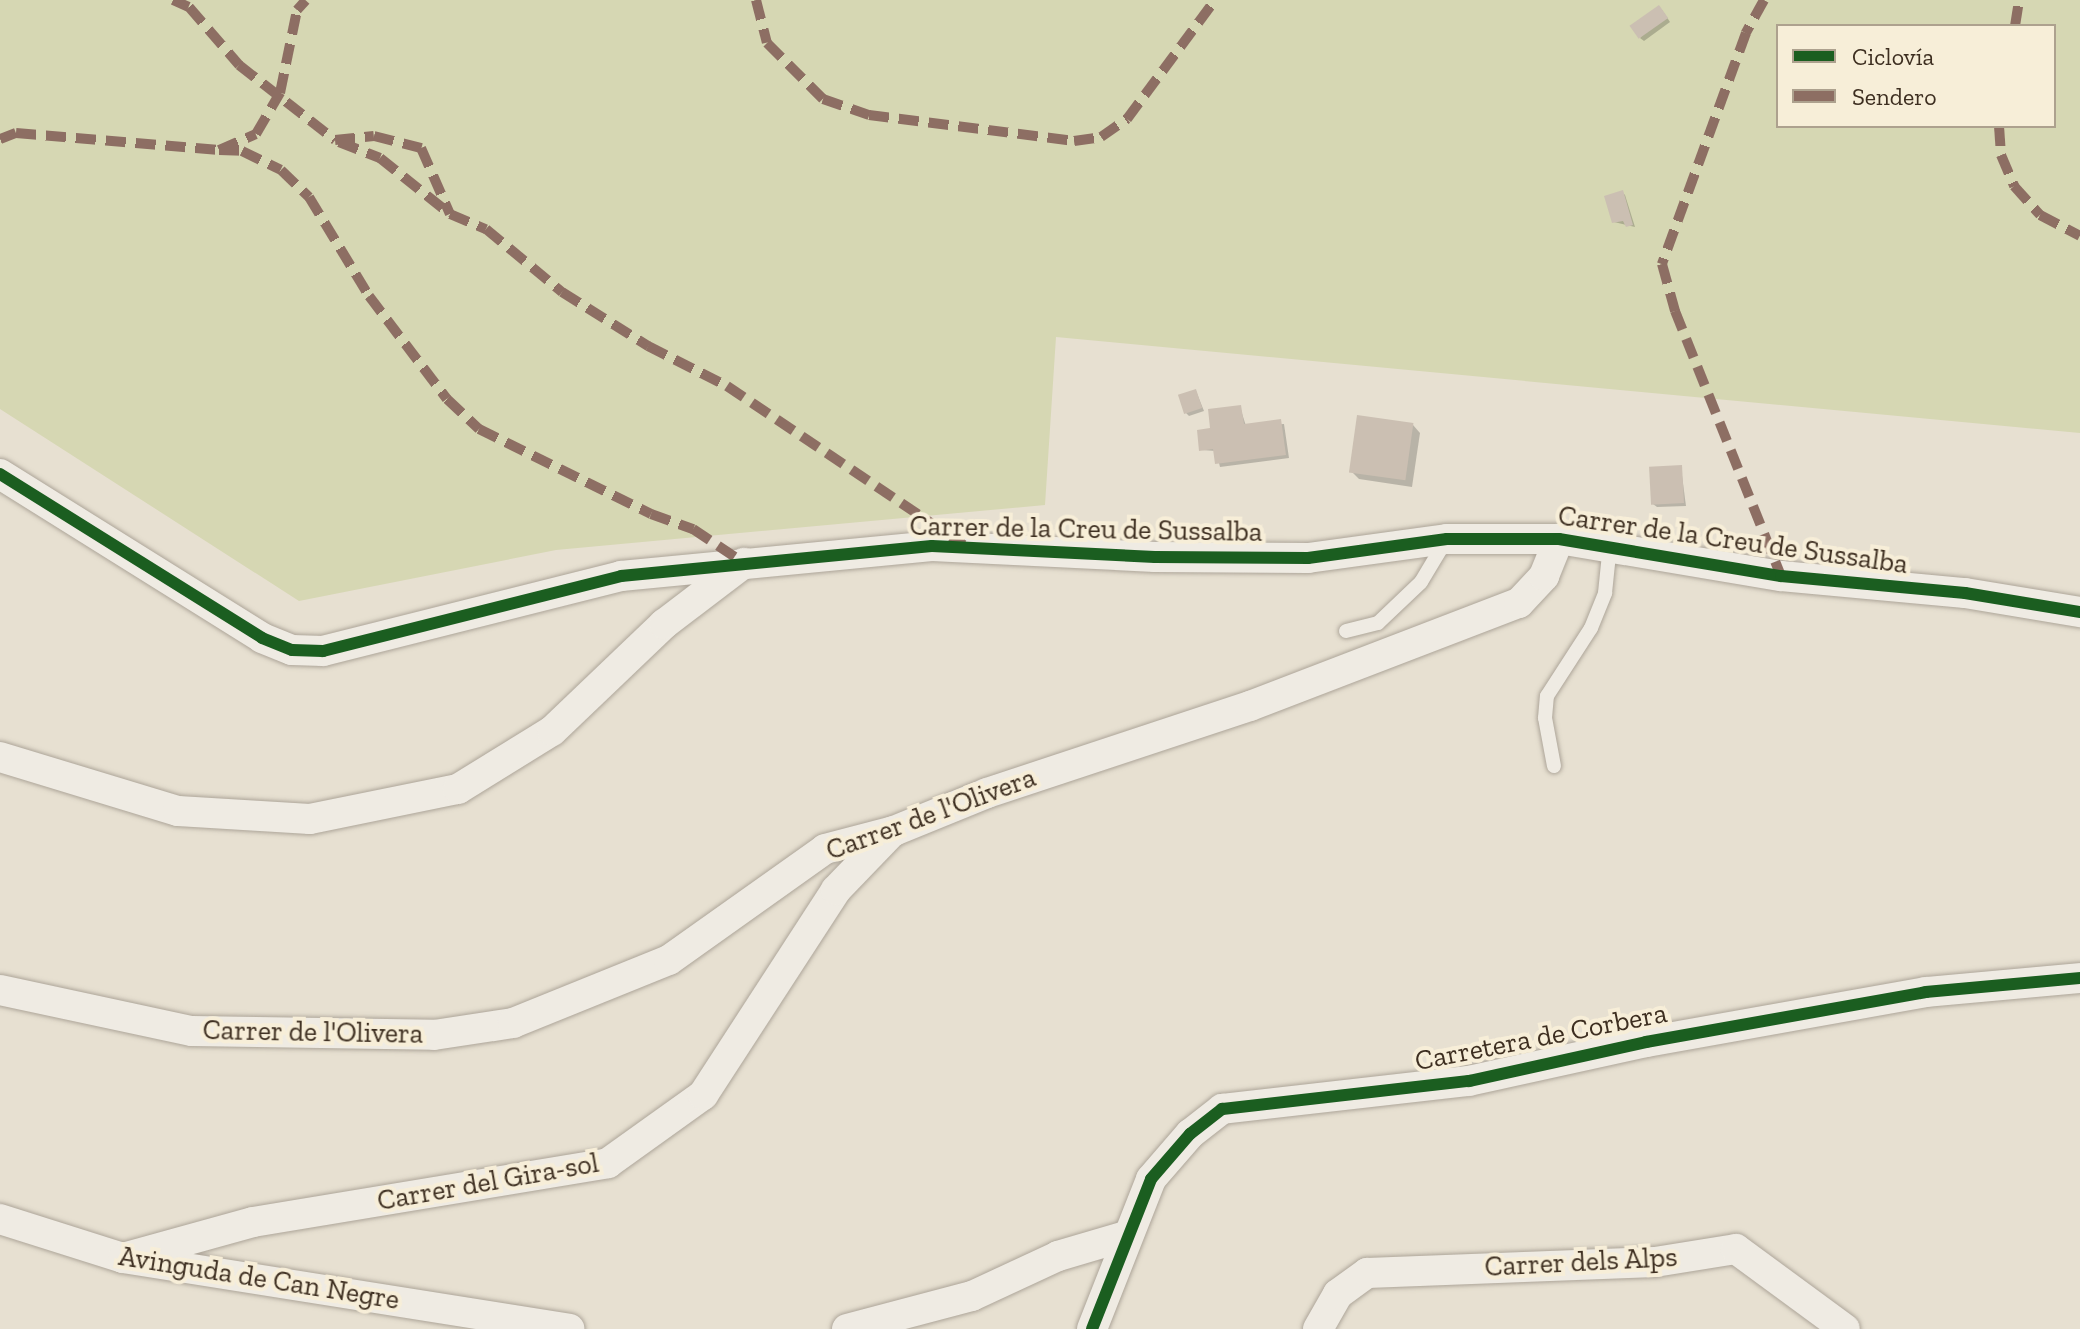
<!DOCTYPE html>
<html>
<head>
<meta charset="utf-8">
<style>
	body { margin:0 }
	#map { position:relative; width:2080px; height:1329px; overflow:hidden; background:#e7e0d1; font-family:"Zilla Slab",serif }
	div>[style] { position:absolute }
	.green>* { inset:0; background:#d6d7b3 }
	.shadow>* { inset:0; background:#0003 }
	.building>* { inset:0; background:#cbbfb2; transform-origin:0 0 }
	.roads { filter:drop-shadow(0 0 2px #ada599) drop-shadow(0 0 2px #ada599) }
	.service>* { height:14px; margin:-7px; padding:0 7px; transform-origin:7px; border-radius:7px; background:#efebe3 }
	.minor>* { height:30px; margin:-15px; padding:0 15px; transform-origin:15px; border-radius:15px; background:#efebe3 }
	.quiet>* { height:10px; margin-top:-5px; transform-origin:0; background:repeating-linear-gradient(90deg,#8d6e63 0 20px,transparent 0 30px) }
	.cycleway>* { height:12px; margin:-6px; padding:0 6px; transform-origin:6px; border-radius:6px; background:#1b5e20 }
	span { translate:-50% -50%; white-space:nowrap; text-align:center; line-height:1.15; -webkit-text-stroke:8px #f7eed8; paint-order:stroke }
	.street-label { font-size:28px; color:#3d2e20 }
	.legend { position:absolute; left:1776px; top:24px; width:280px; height:104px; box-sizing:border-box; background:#f7eed8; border:2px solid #ada18e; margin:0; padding:10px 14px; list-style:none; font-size:24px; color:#3d2e20 }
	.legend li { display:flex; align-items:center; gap:16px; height:40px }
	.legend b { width:40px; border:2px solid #ada18e }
</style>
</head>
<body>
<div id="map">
	<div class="green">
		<i style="clip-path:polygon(evenodd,0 0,2080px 0,2080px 433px,1056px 337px,1045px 505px,556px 550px,299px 601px,0 409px,0 0,1778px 26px,2054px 26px,2054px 126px,1778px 126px,1778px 26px)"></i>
	</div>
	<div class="shadow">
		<i style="clip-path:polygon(1662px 10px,1670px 22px,1644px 41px,1640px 38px)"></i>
		<i style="clip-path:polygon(1622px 192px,1625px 195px,1635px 227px,1614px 222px)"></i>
		<i style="clip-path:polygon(1196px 391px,1204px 411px,1189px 416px,1186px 413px)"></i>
		<i style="clip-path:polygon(1240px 407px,1246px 426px,1284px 424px,1289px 458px,1220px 467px,1216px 451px,1201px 450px,1212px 430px)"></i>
		<i style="clip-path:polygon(1413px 425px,1420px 433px,1412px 487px,1359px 479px,1351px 471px)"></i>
		<i style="clip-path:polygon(1681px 468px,1686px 506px,1657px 507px,1653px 504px)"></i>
	</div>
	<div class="building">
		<i style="left:1659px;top:5px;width:16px;height:36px;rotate:55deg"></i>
		<i style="clip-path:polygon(1623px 190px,1633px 225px,1626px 227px,1623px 221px,1612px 223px,1604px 196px)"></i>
		<i style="left:1196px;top:389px;width:20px;height:19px;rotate:72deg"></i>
		<i style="clip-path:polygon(1241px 405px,1244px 424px,1281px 419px,1286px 455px,1215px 464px,1213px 449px,1199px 451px,1197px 430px,1210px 428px,1208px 409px)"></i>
		<i style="left:1357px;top:415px;width:57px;height:58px;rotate:8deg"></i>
		<i style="left:1682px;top:465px;width:38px;height:33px;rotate:87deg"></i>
	</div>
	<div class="roads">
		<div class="service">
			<i style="left:1346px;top:631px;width:33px;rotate:-14deg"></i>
			<i style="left:1378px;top:623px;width:59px;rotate:-43.6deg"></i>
			<i style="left:1421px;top:582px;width:47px;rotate:-59deg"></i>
			<i style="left:1554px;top:766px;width:49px;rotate:-100.6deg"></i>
			<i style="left:1545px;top:718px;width:22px;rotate:-85deg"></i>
			<i style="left:1547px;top:696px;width:81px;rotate:-57.1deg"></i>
			<i style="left:1591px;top:628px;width:38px;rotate:-68deg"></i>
			<i style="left:1605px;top:593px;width:48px;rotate:-84.1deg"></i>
		</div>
		<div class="minor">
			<i style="left:0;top:474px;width:309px;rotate:32deg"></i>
			<i style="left:262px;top:638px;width:32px;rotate:22deg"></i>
			<i style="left:292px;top:650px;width:31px;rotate:2deg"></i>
			<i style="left:323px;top:651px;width:307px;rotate:-14.1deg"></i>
			<i style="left:621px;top:576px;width:312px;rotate:-5.5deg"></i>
			<i style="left:932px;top:546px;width:223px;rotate:2.8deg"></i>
			<i style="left:1155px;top:557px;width:153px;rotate:0.4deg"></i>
			<i style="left:1308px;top:558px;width:140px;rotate:-7.8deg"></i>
			<i style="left:1447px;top:539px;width:112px"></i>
			<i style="left:1559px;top:539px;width:225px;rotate:9.5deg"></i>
			<i style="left:1781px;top:576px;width:185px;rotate:5.3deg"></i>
			<i style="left:1965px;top:593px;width:117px;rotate:9.4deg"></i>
			<i style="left:0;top:757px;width:186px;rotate:16.9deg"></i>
			<i style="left:178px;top:811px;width:132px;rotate:3.5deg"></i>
			<i style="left:310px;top:819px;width:151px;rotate:-11.5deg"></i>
			<i style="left:458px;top:789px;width:110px;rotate:-31.7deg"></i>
			<i style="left:552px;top:731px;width:155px;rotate:-43.7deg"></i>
			<i style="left:664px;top:624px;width:101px;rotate:-37.3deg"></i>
			<i style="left:0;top:990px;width:196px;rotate:12.1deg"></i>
			<i style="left:192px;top:1031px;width:242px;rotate:0.9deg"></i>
			<i style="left:434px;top:1035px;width:80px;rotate:-8.6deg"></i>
			<i style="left:513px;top:1023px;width:168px;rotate:-22deg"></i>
			<i style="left:669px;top:960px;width:191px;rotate:-35.4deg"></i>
			<i style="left:825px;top:849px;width:71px;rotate:-14.6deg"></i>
			<i style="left:894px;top:831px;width:100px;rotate:-22.2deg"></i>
			<i style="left:987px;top:793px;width:277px;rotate:-18.3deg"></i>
			<i style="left:1250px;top:706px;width:288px;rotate:-21deg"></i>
			<i style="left:1519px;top:603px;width:37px;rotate:-47deg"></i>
			<i style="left:1544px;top:576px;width:40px;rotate:-68deg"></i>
			<i style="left:0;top:1219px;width:129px;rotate:17.6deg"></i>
			<i style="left:123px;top:1258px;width:452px;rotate:9deg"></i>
			<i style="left:123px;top:1258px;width:135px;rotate:-15.5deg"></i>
			<i style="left:253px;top:1222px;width:360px;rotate:-9.4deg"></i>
			<i style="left:608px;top:1163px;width:117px;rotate:-35.6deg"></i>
			<i style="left:703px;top:1095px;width:244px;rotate:-57deg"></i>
			<i style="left:836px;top:890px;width:81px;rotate:-46deg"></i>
			<i style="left:847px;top:1329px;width:129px;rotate:-14.8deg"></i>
			<i style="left:972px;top:1296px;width:95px;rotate:-24.9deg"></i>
			<i style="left:1058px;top:1256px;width:71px;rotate:-16.4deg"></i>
			<i style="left:1092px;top:1329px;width:161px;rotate:-68.5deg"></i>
			<i style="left:1151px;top:1179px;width:60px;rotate:-49.1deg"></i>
			<i style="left:1190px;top:1134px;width:41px;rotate:-38deg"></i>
			<i style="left:1222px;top:1109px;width:249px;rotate:-6.5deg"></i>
			<i style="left:1469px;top:1081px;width:181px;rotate:-12.4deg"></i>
			<i style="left:1646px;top:1042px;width:284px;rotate:-10.1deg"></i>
			<i style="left:1926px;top:992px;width:155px;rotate:-5.2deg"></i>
			<i style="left:1318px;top:1329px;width:40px;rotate:-60.3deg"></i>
			<i style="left:1338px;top:1294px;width:36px;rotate:-36deg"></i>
			<i style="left:1367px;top:1273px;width:288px;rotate:-2.2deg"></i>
			<i style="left:1655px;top:1262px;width:82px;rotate:-9.1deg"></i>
			<i style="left:1736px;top:1249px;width:135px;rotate:36.3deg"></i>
		</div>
	</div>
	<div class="quiet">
		<i style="left:173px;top:0;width:17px;rotate:24deg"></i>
		<i style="left:189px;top:7px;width:77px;rotate:49.2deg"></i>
		<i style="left:239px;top:65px;width:122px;rotate:38deg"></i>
		<i style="left:335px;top:140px;width:39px;rotate:-6deg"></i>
		<i style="left:374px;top:136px;width:49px;rotate:14.3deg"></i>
		<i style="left:421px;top:148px;width:72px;rotate:66.3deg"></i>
		<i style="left:450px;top:214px;width:39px;rotate:23deg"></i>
		<i style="left:486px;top:229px;width:99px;rotate:39.7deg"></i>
		<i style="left:562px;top:292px;width:102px;rotate:32.1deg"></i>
		<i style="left:648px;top:346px;width:89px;rotate:26.9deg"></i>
		<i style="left:727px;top:386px;width:285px;rotate:33.9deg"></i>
		<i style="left:756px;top:0;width:44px;rotate:75.7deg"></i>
		<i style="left:767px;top:43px;width:79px;rotate:45deg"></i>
		<i style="left:823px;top:99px;width:49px;rotate:19.2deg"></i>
		<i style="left:869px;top:115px;width:207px;rotate:7.2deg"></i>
		<i style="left:1074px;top:141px;width:27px;rotate:-8deg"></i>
		<i style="left:1101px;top:137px;width:32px;rotate:-35deg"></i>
		<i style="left:1127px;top:119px;width:148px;rotate:-53.5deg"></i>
		<i style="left:1764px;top:0;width:38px;rotate:119deg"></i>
		<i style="left:1746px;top:33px;width:246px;rotate:110deg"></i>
		<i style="left:1662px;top:264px;width:49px;rotate:74.5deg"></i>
		<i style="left:1675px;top:311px;width:285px;rotate:68.2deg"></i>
		<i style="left:2015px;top:26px;width:26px;rotate:-81deg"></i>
		<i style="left:1999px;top:126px;width:29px;rotate:86deg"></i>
		<i style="left:2001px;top:155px;width:34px;rotate:67deg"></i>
		<i style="left:2014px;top:186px;width:39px;rotate:48deg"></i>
		<i style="left:2040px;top:215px;width:45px;rotate:27.7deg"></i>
		<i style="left:0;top:139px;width:17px;rotate:-21deg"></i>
		<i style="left:16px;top:133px;width:204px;rotate:4.8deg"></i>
		<i style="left:219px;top:150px;width:40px;rotate:-23.4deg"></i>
		<i style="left:256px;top:134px;width:48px;rotate:-59.7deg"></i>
		<i style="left:280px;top:93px;width:85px;rotate:-78.4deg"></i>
		<i style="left:297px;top:10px;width:13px;rotate:-48deg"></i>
		<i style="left:339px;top:142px;width:44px;rotate:21.3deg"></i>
		<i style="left:380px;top:158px;width:90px;rotate:38.7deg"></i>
		<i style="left:219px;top:150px;width:23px;rotate:2deg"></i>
		<i style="left:242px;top:151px;width:43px;rotate:26deg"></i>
		<i style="left:281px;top:170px;width:39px;rotate:44deg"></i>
		<i style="left:309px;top:197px;width:116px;rotate:58.8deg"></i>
		<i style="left:369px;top:296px;width:129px;rotate:52.9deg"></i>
		<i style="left:447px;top:399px;width:44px;rotate:43.2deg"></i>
		<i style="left:479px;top:429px;width:192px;rotate:26.3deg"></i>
		<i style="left:651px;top:514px;width:45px;rotate:19.7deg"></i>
		<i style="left:693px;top:529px;width:61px;rotate:33.7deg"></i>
	</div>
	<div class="cycleway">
		<i style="left:0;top:474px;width:309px;rotate:32deg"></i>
		<i style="left:262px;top:638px;width:32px;rotate:22deg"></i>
		<i style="left:292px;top:650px;width:31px;rotate:2deg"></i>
		<i style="left:323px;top:651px;width:307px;rotate:-14.1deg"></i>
		<i style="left:621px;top:576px;width:312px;rotate:-5.5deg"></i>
		<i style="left:932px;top:546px;width:223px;rotate:2.8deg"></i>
		<i style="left:1155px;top:557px;width:153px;rotate:0.4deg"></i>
		<i style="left:1308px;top:558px;width:140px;rotate:-7.8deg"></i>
		<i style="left:1447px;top:539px;width:112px"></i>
		<i style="left:1559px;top:539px;width:225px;rotate:9.5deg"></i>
		<i style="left:1781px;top:576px;width:185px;rotate:5.3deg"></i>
		<i style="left:1965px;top:593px;width:117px;rotate:9.4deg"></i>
		<i style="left:1092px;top:1329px;width:161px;rotate:-68.5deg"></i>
		<i style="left:1151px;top:1179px;width:60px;rotate:-49.1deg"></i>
		<i style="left:1190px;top:1134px;width:41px;rotate:-38deg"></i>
		<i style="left:1222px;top:1109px;width:249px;rotate:-6.5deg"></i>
		<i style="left:1469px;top:1081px;width:181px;rotate:-12.4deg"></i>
		<i style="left:1646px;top:1042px;width:284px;rotate:-10.1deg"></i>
		<i style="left:1926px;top:992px;width:155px;rotate:-5.2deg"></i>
	</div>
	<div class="street-label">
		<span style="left:1086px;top:529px;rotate:1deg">Carrer de la Creu de Sussalba</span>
		<span style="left:1733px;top:540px;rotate:8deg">Carrer de la Creu de Sussalba</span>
		<span style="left:931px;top:814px;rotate:-20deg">Carrer de l'Olivera</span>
		<span style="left:313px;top:1032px;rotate:1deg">Carrer de l'Olivera</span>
		<span style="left:1541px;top:1037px;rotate:-11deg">Carretera de Corbera</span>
		<span style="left:488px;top:1182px;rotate:-10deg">Carrer del Gira-sol</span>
		<span style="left:1581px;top:1262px;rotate:-3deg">Carrer dels Alps</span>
		<span style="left:259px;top:1278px;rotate:9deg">Avinguda de Can Negre</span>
	</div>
	<ul class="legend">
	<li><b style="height:10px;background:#1b5e20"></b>Ciclovía</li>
	<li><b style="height:10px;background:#8d6e63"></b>Sendero</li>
	</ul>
</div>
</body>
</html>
